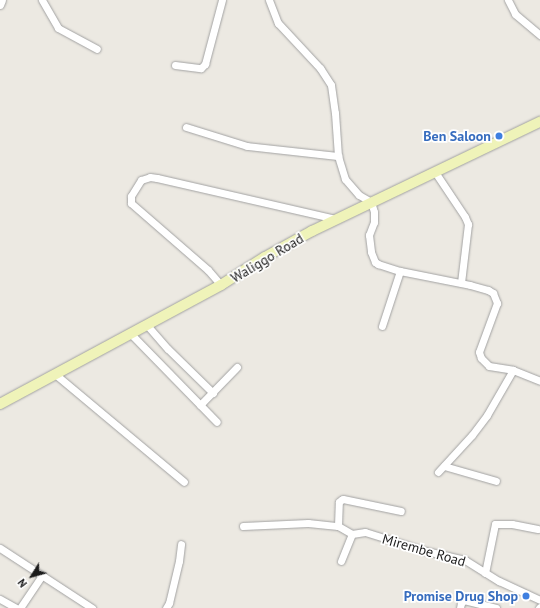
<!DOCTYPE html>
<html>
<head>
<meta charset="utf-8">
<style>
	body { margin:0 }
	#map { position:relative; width:540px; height:608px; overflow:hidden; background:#ece9e2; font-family:"PT Sans",sans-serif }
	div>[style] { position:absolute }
	.roads { filter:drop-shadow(0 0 1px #a2a2a2) drop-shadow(0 0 1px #a2a2a2) }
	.street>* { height:7px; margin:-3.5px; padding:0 3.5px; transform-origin:3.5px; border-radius:3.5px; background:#fff }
	.secondary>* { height:10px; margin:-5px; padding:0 5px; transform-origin:5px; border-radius:5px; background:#eff3b9 }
	.dots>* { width:11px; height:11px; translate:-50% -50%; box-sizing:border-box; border:2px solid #fff; border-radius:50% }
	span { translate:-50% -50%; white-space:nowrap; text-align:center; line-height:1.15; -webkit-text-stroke:3.5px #fff; paint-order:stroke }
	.shop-label { font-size:14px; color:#366cbe; font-weight:700 }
	.right { translate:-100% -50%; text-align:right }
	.street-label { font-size:14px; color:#1b1b1b }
	.north { position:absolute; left:12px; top:556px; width:40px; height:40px; -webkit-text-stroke:3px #fff; paint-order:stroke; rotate:233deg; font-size:11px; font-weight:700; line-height:16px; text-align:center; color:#1b1b1b }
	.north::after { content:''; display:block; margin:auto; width:14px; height:18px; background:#1b1b1b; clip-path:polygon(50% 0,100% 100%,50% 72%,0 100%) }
</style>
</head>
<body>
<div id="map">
	<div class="roads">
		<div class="street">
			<i style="left:42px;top:0;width:32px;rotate:60deg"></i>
			<i style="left:58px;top:28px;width:44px;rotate:28.3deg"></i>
			<i style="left:269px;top:0;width:25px;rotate:69deg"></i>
			<i style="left:278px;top:23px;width:62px;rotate:47deg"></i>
			<i style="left:320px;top:68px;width:20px;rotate:57deg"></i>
			<i style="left:331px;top:85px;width:28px;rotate:82deg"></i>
			<i style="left:335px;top:113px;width:43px;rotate:86deg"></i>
			<i style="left:338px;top:156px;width:24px;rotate:73deg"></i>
			<i style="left:345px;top:179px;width:21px;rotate:49deg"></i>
			<i style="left:359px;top:195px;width:14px;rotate:30deg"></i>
			<i style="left:371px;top:202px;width:10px;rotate:73deg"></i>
			<i style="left:374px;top:212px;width:10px;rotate:90deg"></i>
			<i style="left:374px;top:222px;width:14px;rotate:111deg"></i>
			<i style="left:369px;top:235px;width:17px;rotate:83deg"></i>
			<i style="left:371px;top:252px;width:11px;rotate:68deg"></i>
			<i style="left:375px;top:262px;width:4px;rotate:34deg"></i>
			<i style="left:378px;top:264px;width:23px;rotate:18deg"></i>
			<i style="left:400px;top:271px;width:71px;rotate:11.3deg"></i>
			<i style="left:470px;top:285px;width:19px;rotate:16deg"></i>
			<i style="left:488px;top:290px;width:6px;rotate:31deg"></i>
			<i style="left:493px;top:293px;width:11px;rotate:68deg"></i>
			<i style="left:497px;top:303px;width:52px;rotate:110.2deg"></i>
			<i style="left:479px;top:352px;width:6px;rotate:72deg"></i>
			<i style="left:481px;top:358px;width:11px;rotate:45deg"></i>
			<i style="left:489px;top:366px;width:24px;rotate:9deg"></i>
			<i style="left:508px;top:0;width:16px;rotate:63deg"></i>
			<i style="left:515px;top:14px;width:33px;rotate:40deg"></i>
			<i style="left:0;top:5px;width:5px;rotate:-68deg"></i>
			<i style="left:175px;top:65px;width:26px;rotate:7deg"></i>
			<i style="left:201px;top:68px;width:6px;rotate:-45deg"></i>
			<i style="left:205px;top:64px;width:66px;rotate:-75.1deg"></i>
			<i style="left:186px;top:127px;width:64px;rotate:17.3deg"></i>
			<i style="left:247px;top:146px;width:92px;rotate:6.3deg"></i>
			<i style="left:435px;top:172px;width:54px;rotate:56.3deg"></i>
			<i style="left:465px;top:217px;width:8px;rotate:67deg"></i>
			<i style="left:468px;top:224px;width:59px;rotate:96.8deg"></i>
			<i style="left:221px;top:285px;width:20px;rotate:-131deg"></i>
			<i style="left:208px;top:270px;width:102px;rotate:-139deg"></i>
			<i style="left:131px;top:203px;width:7px;rotate:-90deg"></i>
			<i style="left:131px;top:196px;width:19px;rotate:-58deg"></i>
			<i style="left:141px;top:180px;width:9px;rotate:-18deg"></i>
			<i style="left:150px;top:177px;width:7px;rotate:8deg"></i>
			<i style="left:157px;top:178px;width:184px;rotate:12.9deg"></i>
			<i style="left:146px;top:324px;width:33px;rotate:49deg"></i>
			<i style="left:168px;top:349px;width:63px;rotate:44.4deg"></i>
			<i style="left:382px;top:326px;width:58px;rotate:-71.9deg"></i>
			<i style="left:130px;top:333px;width:124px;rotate:45.7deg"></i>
			<i style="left:55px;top:374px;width:168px;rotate:39.9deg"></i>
			<i style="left:200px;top:405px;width:53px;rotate:-45.8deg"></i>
			<i style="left:444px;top:466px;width:54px;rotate:16.1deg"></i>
			<i style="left:438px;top:472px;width:50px;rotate:-47.4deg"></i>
			<i style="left:472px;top:435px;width:25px;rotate:-53deg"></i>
			<i style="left:487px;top:415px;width:52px;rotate:-60deg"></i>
			<i style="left:513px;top:370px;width:29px;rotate:22deg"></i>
			<i style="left:243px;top:526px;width:65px;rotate:-2.6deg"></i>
			<i style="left:308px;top:523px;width:30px;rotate:6deg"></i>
			<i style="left:352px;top:534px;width:16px;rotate:-150deg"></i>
			<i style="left:338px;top:526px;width:24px;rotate:-88deg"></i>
			<i style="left:339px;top:502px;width:3px;rotate:-45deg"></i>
			<i style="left:341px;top:500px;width:2px;rotate:-27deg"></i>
			<i style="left:343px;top:499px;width:59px;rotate:11.7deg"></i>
			<i style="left:0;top:548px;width:110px;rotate:33.1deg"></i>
			<i style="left:341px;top:561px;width:29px;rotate:-68deg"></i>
			<i style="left:352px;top:534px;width:13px;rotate:-9deg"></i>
			<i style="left:365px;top:532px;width:64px;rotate:17.3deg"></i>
			<i style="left:426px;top:551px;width:40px;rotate:13deg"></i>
			<i style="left:465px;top:560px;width:40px;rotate:32deg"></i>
			<i style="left:499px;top:581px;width:45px;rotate:24.9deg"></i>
			<i style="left:485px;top:573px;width:50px;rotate:-78.5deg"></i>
			<i style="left:495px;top:524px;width:17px"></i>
			<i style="left:512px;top:524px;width:26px;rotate:11deg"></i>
			<i style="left:0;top:599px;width:18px;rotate:29deg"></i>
			<i style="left:20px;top:608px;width:40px;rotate:-56deg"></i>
			<i style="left:166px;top:608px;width:6px;rotate:-59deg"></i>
			<i style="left:169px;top:603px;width:43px;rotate:-76.6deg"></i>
			<i style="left:179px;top:561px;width:17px;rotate:-83deg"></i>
			<i style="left:460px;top:608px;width:5px;rotate:-79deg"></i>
			<i style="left:461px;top:603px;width:4px;rotate:-45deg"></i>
			<i style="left:464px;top:600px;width:33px;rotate:14deg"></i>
			<i style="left:539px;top:608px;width:1px;rotate:-45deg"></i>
		</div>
		<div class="secondary">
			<i style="left:0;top:404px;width:251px;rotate:-28.3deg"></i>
			<i style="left:221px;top:285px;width:52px;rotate:-32.5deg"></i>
			<i style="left:265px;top:257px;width:54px;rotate:-29deg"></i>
			<i style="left:312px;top:231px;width:253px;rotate:-25.6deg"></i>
		</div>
	</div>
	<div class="dots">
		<i style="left:499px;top:136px;background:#3f7fe0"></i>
		<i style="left:526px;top:596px;background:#3f7fe0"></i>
	</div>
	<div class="shop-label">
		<span class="right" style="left:491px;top:136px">Ben Saloon</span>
		<span class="right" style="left:518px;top:596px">Promise Drug Shop</span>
	</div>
	<div class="street-label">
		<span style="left:267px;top:258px;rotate:-31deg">Waliggo Road</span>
		<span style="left:424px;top:550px;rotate:16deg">Mirembe Road</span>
	</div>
	<div class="north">N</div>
</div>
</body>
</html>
